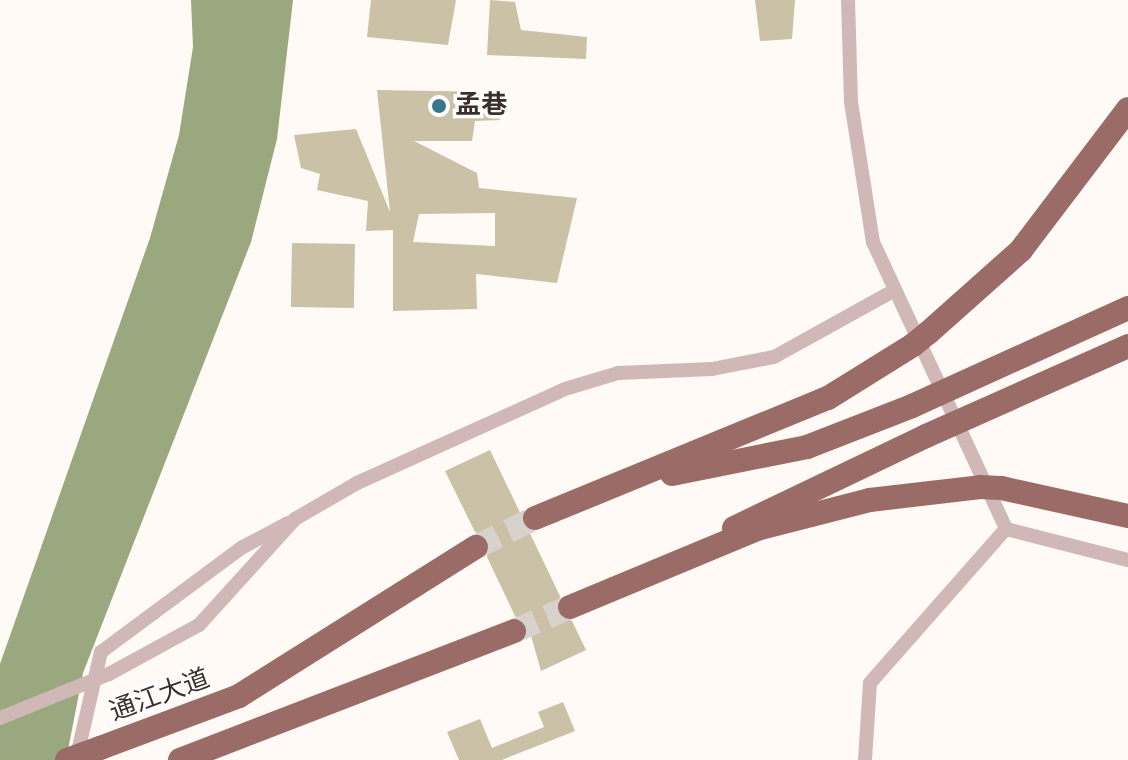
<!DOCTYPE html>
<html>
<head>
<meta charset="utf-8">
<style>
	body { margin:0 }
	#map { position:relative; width:1128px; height:760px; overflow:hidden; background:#fffaf6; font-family:Spectral,"Noto Sans SC",serif }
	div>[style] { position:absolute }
	.water>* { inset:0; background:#99a87e }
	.building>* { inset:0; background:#cac1a6; transform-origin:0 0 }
	.highway-tunnel>* { height:24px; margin-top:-12px; transform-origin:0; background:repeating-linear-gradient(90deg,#d8d2cd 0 24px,transparent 0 36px) }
	.street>* { height:14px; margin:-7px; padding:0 7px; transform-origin:7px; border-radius:7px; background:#d0b8b6 }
	.highway>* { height:24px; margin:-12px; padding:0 12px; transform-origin:12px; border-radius:12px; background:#9b6c67 }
	.street-bridge>* { height:14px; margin:-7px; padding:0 7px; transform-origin:7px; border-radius:7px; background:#d0b8b6 }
	.highway-bridge>* { height:24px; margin:-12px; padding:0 12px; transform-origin:12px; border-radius:12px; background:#9b6c67 }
	.dots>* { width:22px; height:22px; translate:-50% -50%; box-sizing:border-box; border:4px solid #fff; border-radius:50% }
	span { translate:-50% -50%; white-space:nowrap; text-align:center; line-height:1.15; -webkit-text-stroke:7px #fff; paint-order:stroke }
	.poi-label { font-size:26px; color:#3a3028; font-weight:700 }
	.left { translate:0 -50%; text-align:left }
	.street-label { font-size:26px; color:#3a3028 }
</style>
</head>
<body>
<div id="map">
	<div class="water">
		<i style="clip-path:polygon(191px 0,293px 0,277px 139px,251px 242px,83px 673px,66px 760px,0 760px,0 664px,150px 238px,179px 135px,193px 47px)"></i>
	</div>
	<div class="building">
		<i style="clip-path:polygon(371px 0,456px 0,448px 45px,367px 37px)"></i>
		<i style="clip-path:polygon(490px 0,515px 2px,521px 30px,587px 37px,586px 59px,487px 55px)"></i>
		<i style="clip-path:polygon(755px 0,795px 0,792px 39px,760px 41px)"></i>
		<i style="clip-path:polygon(evenodd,377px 90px,497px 92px,500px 120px,475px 121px,472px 141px,414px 141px,477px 173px,479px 188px,577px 198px,557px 283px,476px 274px,477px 309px,393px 311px,393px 230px,366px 231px,368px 201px,317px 190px,320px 174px,301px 168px,294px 135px,356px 129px,390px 212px,377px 90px,495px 213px,495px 246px,413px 242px,419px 214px,495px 213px)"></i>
		<i style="left:292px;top:243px;width:63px;height:64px;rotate:1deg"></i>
		<i style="clip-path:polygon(490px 450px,560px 596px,557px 613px,572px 621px,586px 650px,541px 671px,528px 625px,515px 616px,487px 557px,489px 540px,475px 532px,445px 471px)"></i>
		<i style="clip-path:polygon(563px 702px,575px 731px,502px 760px,459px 760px,447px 732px,480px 719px,492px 748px,544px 727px,538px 712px)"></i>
	</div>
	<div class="highway-tunnel">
		<i style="left:476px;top:547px;width:66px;rotate:-26.2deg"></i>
		<i style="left:514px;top:631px;width:61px;rotate:-23.2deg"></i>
	</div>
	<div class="street">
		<i style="left:848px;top:0;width:102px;rotate:88.3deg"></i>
		<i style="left:851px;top:102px;width:142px;rotate:81.1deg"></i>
		<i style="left:873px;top:242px;width:316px;rotate:65.1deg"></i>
		<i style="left:109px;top:674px;width:102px;rotate:-28.6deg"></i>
		<i style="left:199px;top:625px;width:143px;rotate:-47.8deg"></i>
		<i style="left:295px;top:519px;width:72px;rotate:-30.1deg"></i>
		<i style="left:357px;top:483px;width:228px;rotate:-24.3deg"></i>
		<i style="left:565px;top:389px;width:55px;rotate:-16.8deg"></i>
		<i style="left:618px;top:373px;width:94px;rotate:-2.4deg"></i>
		<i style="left:712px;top:369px;width:63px;rotate:-11deg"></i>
		<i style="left:774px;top:357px;width:136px;rotate:-29deg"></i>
		<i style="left:76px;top:760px;width:111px;rotate:-77deg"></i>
		<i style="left:101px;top:652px;width:174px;rotate:-36.6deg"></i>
		<i style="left:241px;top:548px;width:53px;rotate:-28deg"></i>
		<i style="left:865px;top:760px;width:77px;rotate:-86.3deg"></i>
		<i style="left:870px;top:683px;width:205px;rotate:-48.6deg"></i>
		<i style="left:1006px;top:529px;width:126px;rotate:14.3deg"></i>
	</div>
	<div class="highway">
		<i style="left:928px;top:333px;width:125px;rotate:-41.7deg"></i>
		<i style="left:1021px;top:250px;width:177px;rotate:-52.8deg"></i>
		<i style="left:672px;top:474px;width:138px;rotate:-11.3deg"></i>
		<i style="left:807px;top:447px;width:113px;rotate:-21.3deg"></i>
		<i style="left:1001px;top:488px;width:130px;rotate:12.4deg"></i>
		<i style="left:535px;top:518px;width:317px;rotate:-22.3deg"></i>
		<i style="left:828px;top:398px;width:100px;rotate:-31.9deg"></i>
		<i style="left:734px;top:528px;width:213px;rotate:-25.6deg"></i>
		<i style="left:570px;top:607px;width:203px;rotate:-22.6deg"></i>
		<i style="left:757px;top:529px;width:117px;rotate:-14.4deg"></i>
		<i style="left:870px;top:500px;width:111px;rotate:-6.7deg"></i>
		<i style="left:100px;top:748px;width:148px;rotate:-20.5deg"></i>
		<i style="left:239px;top:696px;width:280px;rotate:-32.2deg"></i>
		<i style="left:180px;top:760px;width:358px;rotate:-21.1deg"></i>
	</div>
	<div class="street-bridge">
		<i style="left:0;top:718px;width:118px;rotate:-22deg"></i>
	</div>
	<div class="highway-bridge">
		<i style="left:913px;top:345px;width:19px;rotate:-39deg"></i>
		<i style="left:912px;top:406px;width:237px;rotate:-24.4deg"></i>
		<i style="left:926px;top:436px;width:221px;rotate:-24deg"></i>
		<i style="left:980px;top:487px;width:21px;rotate:3deg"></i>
		<i style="left:67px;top:760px;width:35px;rotate:-20deg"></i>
	</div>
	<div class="dots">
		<i style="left:439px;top:106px;background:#37778b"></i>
	</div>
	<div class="poi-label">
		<span class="left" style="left:455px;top:106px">孟巷</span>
	</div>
	<div class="street-label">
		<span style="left:160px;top:696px;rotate:-20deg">通江大道</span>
	</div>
</div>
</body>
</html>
